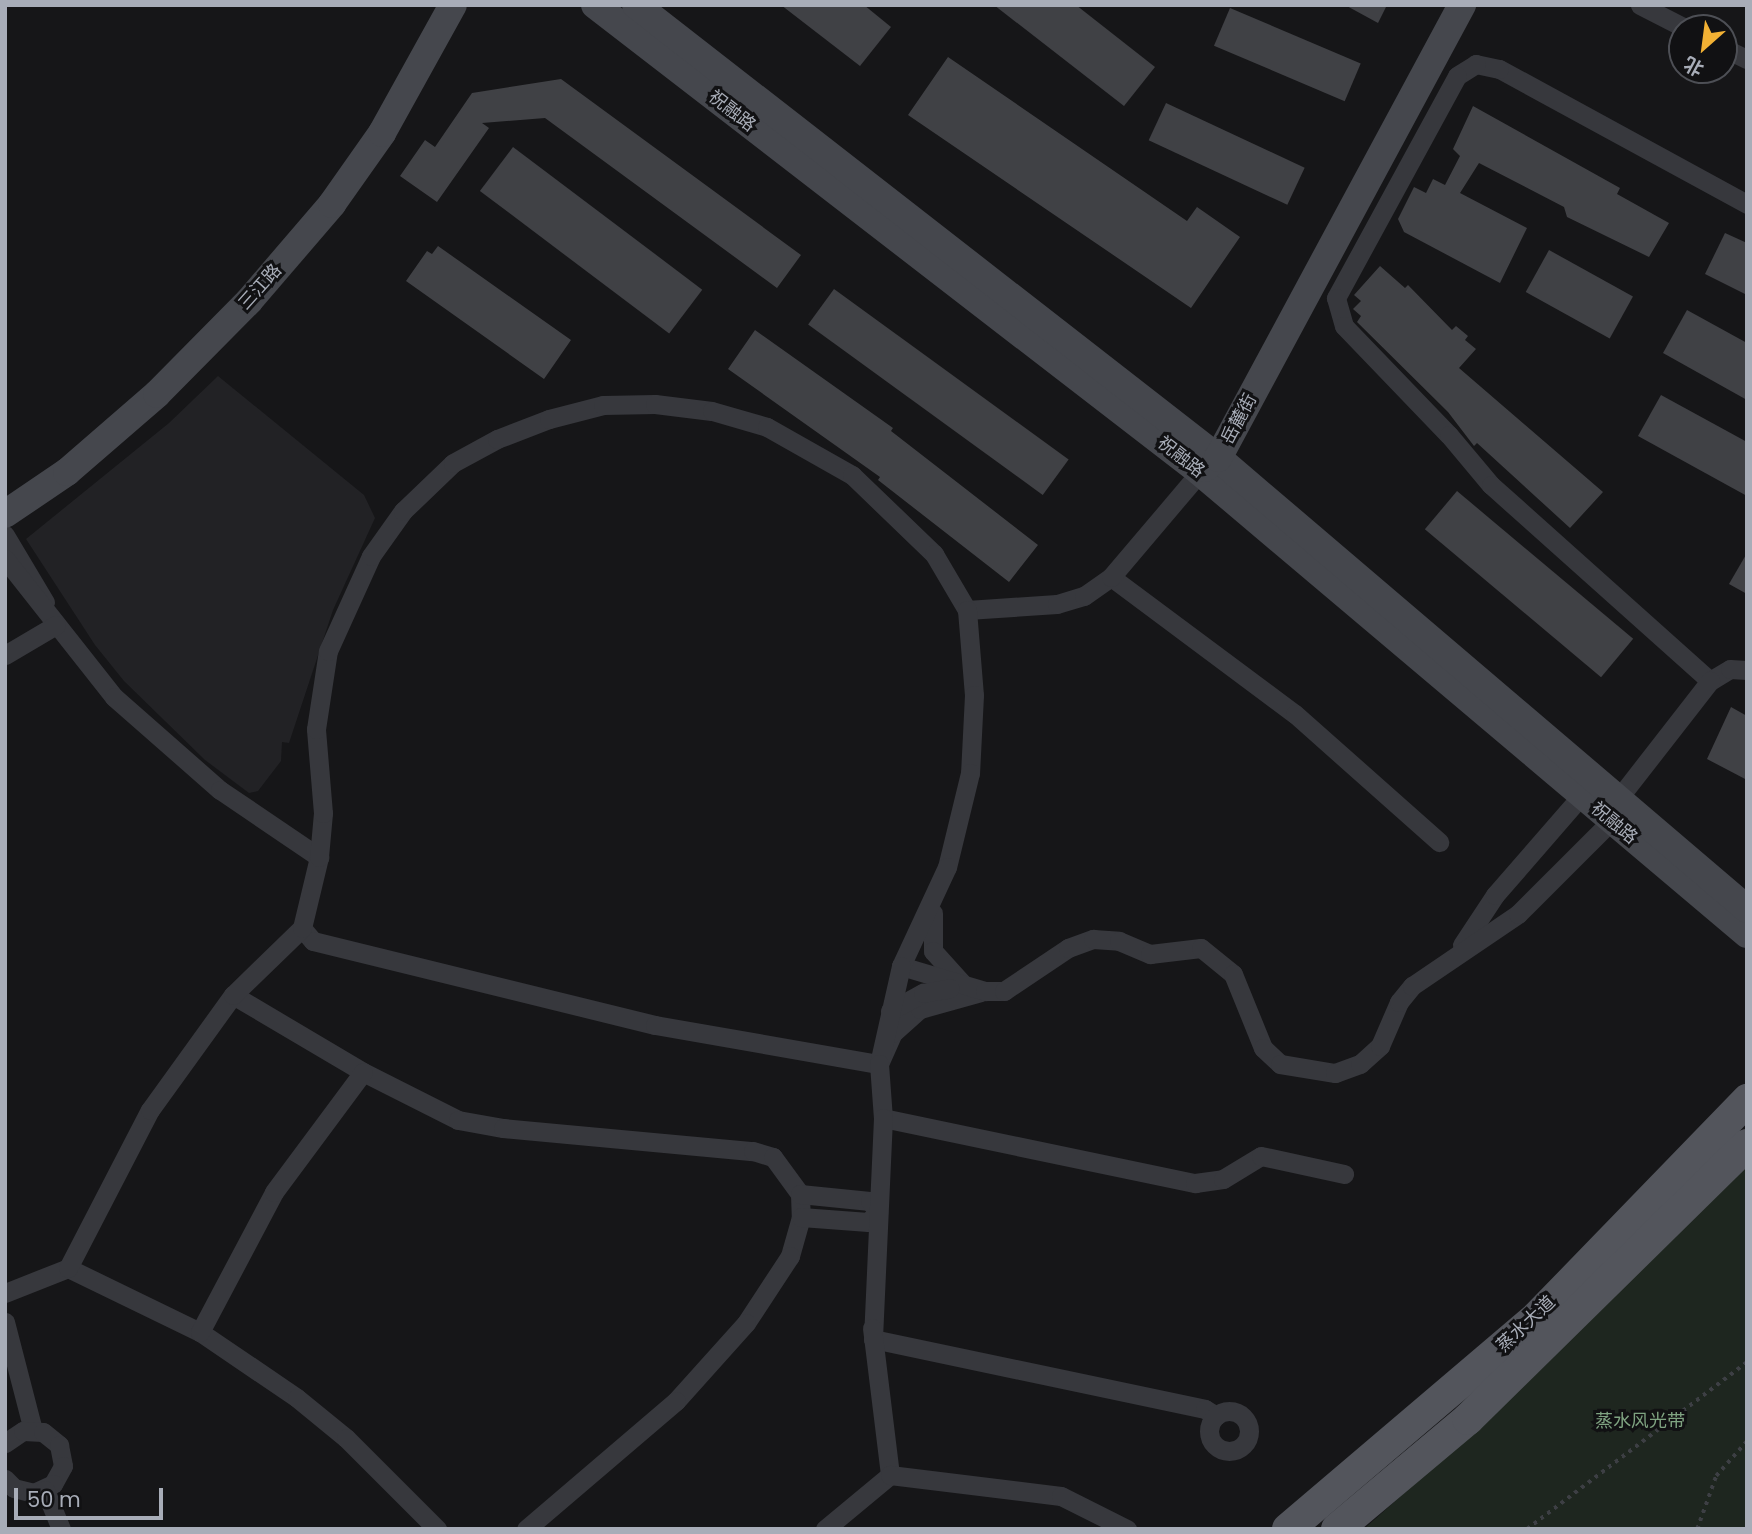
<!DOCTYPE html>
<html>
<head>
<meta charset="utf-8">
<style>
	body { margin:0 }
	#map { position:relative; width:1752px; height:1534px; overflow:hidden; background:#161618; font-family:Poppins,"Noto Sans SC",sans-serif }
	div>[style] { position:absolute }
	.built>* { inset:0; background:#222225 }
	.green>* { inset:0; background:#1e261f }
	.building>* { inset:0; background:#404145; transform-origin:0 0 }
	.path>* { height:3.5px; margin-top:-1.75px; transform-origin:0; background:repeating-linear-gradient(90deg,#3d3f44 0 3.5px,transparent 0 8.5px) }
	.street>* { height:19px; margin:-9.5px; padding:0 9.5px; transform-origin:9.5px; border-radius:9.5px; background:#37383d }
	.street>.ring { margin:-9.5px; padding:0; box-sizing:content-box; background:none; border:19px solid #37383d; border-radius:50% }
	.secondary>* { height:28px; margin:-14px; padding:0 14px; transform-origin:14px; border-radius:14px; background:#45474d }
	.primary>* { height:32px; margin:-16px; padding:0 16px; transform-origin:16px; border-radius:16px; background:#53555c }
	span { translate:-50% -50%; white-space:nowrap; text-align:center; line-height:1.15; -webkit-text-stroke:6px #111113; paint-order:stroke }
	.street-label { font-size:18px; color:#a8adb8 }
	.park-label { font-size:18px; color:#7fa381 }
	.frame { position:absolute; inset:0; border:7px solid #a8adb8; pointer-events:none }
	.north { position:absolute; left:1668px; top:14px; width:70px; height:70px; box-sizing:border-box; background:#111113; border:2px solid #4d4f55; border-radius:50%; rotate:208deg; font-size:19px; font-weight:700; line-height:28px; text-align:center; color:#a8adb8 }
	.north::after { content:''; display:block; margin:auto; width:24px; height:32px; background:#f2b134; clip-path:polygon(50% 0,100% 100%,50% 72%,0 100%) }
	.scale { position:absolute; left:14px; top:1488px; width:149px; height:32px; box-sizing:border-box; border:4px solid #a8adb8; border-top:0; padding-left:9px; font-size:21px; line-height:24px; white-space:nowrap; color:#a8adb8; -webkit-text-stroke:5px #111113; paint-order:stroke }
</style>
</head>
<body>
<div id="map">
	<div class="built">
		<i style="clip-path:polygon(218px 376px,364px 495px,375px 518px,333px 610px,289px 743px,282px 742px,281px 761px,258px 791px,249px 793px,205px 760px,124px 681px,95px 645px,26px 539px,169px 423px)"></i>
	</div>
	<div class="green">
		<i style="clip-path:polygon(1747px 1166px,1747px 1529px,1364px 1529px,1496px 1411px)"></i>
	</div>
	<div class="building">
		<i style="clip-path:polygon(781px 5px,864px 5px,891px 27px,860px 66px)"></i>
		<i style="clip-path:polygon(994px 5px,1076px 5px,1155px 67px,1124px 106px)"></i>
		<i style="clip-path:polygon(1345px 5px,1387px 5px,1378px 23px)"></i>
		<i style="left:1230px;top:8px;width:142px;height:41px;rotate:23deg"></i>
		<i style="clip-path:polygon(948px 57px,1187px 221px,1197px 207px,1240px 237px,1191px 308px,908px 115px)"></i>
		<i style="clip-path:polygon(561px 79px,801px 255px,777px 288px,545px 118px,482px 123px,489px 128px,437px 202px,400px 176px,425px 140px,435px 147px,472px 93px)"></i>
		<i style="left:1166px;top:103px;width:153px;height:41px;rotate:25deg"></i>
		<i style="clip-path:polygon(1473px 106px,1620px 188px,1617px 194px,1669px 223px,1649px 257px,1567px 217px,1564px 207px,1479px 163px,1460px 193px,1527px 228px,1500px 283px,1404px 232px,1398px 219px,1414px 187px,1426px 193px,1433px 179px,1445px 185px,1460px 156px,1453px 149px)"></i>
		<i style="left:513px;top:147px;width:237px;height:55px;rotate:37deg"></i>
		<i style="clip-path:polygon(1725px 233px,1747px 243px,1747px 295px,1705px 274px)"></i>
		<i style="clip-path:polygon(438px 246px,571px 340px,544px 379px,406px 281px,427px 251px,432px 254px)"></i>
		<i style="left:1549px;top:250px;width:96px;height:48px;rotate:29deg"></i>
		<i style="clip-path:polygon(1380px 266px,1405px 288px,1408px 285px,1452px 330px,1456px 326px,1468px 336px,1465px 340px,1476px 349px,1459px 368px,1603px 492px,1570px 528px,1477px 443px,1474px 446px,1448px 412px,1357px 322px,1361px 316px,1353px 309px,1361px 301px,1354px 295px)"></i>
		<i style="left:834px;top:289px;width:290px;height:44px;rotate:36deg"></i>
		<i style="clip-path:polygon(1687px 310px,1747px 343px,1747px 400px,1663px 353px)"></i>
		<i style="clip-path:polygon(755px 330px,893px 428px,891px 431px,1038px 545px,1009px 582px,878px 480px,880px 477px,728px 369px)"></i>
		<i style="clip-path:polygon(1661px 395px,1747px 442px,1747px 496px,1638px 436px)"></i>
		<i style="left:1457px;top:491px;width:230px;height:50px;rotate:40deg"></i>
		<i style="clip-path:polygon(1747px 553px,1747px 594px,1729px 584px)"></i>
		<i style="clip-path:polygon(1731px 707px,1747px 716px,1747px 780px,1707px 759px)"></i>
	</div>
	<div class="path">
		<i style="left:1527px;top:1529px;width:276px;rotate:-37.2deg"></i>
		<i style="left:1697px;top:1529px;width:56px;rotate:-70.3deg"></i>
		<i style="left:1716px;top:1476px;width:47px;rotate:-48.5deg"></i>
	</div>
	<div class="street">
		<i style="left:1640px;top:5px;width:51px;rotate:27.1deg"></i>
		<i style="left:1724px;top:48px;width:25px;rotate:26deg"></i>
		<i style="left:1747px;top:204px;width:282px;rotate:-151.4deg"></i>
		<i style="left:1499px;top:69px;width:24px;rotate:-168deg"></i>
		<i style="left:1476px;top:64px;width:22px;rotate:148deg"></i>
		<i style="left:1457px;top:76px;width:253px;rotate:118.6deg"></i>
		<i style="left:1336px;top:298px;width:29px;rotate:74deg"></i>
		<i style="left:1344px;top:326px;width:151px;rotate:46.1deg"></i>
		<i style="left:1449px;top:435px;width:65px;rotate:50deg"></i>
		<i style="left:1491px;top:485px;width:294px;rotate:41.8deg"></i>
		<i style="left:1710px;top:681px;width:23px;rotate:-31deg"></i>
		<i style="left:1730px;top:669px;width:17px;rotate:3deg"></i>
		<i style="left:5px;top:535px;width:78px;rotate:59.2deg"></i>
		<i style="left:5px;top:559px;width:176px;rotate:51.7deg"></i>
		<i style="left:114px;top:697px;width:141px;rotate:41.3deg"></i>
		<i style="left:220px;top:790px;width:120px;rotate:34.1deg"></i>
		<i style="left:1111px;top:577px;width:229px;rotate:36.7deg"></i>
		<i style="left:1295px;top:714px;width:193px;rotate:41.6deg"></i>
		<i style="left:967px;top:610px;width:90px;rotate:-3.8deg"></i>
		<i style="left:1057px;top:604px;width:28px;rotate:-17deg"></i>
		<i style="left:1084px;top:596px;width:33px;rotate:-35deg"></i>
		<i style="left:1111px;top:577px;width:138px;rotate:-49.7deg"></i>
		<i style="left:5px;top:655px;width:59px;rotate:-30.5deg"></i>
		<i style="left:1618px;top:799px;width:150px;rotate:-52.1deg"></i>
		<i style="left:933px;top:913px;width:38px;rotate:90deg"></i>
		<i style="left:933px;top:951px;width:43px;rotate:47.8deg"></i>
		<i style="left:302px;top:928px;width:17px;rotate:50deg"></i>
		<i style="left:313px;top:941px;width:352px;rotate:13.8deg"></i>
		<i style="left:655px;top:1025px;width:227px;rotate:9.9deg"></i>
		<i style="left:879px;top:1064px;width:34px;rotate:-66deg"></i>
		<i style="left:893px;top:1033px;width:36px;rotate:-42deg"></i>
		<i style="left:920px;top:1009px;width:63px;rotate:-15.6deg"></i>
		<i style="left:1462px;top:945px;width:60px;rotate:-56.6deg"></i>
		<i style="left:1495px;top:895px;width:131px;rotate:-49deg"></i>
		<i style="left:901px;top:966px;width:88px;rotate:16.6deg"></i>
		<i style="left:985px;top:991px;width:19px"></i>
		<i style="left:1004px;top:991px;width:77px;rotate:-33.9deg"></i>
		<i style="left:1068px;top:948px;width:27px;rotate:-20deg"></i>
		<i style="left:1093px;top:939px;width:26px;rotate:4deg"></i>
		<i style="left:1119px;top:941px;width:34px;rotate:23deg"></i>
		<i style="left:1150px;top:954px;width:51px;rotate:-6.7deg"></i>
		<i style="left:1201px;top:948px;width:41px;rotate:39.1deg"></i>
		<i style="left:1233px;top:974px;width:80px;rotate:67.9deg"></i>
		<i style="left:1263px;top:1048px;width:23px;rotate:43deg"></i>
		<i style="left:1280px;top:1064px;width:56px;rotate:9.3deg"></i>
		<i style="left:1335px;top:1073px;width:27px;rotate:-20deg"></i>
		<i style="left:1360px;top:1064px;width:27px;rotate:-42deg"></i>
		<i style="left:1380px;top:1046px;width:48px;rotate:-66.6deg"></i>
		<i style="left:1399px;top:1002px;width:21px;rotate:-51deg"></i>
		<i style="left:1412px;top:986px;width:128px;rotate:-34.2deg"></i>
		<i style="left:1518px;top:914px;width:132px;rotate:-45deg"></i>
		<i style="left:233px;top:995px;width:151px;rotate:30.6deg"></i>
		<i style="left:363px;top:1072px;width:106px;rotate:26.8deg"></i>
		<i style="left:458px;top:1120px;width:46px;rotate:10.1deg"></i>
		<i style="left:503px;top:1128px;width:251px;rotate:5.3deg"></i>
		<i style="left:753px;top:1151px;width:21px;rotate:17deg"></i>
		<i style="left:773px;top:1157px;width:46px;rotate:53.9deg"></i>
		<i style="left:800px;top:1194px;width:23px;rotate:88deg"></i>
		<i style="left:801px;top:1217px;width:41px;rotate:105.8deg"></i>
		<i style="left:790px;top:1256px;width:80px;rotate:123.3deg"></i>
		<i style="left:746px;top:1323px;width:105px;rotate:131.9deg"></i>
		<i style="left:676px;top:1401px;width:197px;rotate:139.5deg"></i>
		<i style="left:890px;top:1011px;width:38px;rotate:-29deg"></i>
		<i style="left:923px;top:993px;width:27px;rotate:-10deg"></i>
		<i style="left:883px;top:1118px;width:319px;rotate:11.8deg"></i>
		<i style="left:1195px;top:1183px;width:28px;rotate:-8deg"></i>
		<i style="left:1223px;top:1179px;width:44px;rotate:-31.2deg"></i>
		<i style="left:1261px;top:1156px;width:85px;rotate:12.2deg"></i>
		<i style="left:800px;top:1194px;width:70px;rotate:5.7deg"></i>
		<i style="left:870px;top:1201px;width:14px;rotate:54deg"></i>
		<i style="left:878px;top:1212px;width:14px;rotate:135deg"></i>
		<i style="left:868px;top:1222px;width:67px;rotate:-175.7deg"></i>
		<i style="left:68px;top:1268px;width:147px;rotate:25.9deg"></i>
		<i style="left:200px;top:1332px;width:117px;rotate:34.2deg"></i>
		<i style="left:297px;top:1398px;width:63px;rotate:39.2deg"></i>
		<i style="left:346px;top:1438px;width:129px;rotate:45deg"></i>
		<i style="left:5px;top:1293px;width:68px;rotate:-21.6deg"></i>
		<i style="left:68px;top:1268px;width:178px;rotate:-62.6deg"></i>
		<i style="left:150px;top:1110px;width:142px;rotate:-54.2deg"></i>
		<i style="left:233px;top:995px;width:96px;rotate:-44.2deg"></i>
		<i style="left:302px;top:928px;width:73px;rotate:-76.5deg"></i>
		<i style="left:319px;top:857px;width:44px;rotate:-84.8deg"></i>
		<i style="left:323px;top:813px;width:84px;rotate:-94.8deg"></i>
		<i style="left:316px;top:729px;width:79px;rotate:-81.3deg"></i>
		<i style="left:328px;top:651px;width:104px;rotate:-65.6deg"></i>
		<i style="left:371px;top:556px;width:55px;rotate:-54.6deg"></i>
		<i style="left:403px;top:511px;width:69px;rotate:-43.8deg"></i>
		<i style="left:453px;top:463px;width:50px;rotate:-28.6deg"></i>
		<i style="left:497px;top:439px;width:56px;rotate:-21deg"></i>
		<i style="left:549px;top:419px;width:56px;rotate:-14.5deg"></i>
		<i style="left:603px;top:405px;width:52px;rotate:-1.1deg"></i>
		<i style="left:655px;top:404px;width:57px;rotate:7deg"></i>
		<i style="left:712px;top:411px;width:57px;rotate:16.2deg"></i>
		<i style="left:767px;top:427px;width:98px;rotate:29.5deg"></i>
		<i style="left:852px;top:475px;width:114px;rotate:43.9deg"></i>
		<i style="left:934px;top:554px;width:65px;rotate:59.5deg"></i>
		<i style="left:967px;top:610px;width:85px;rotate:85.3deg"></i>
		<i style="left:974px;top:695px;width:78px;rotate:92.9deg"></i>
		<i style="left:970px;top:773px;width:97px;rotate:103.7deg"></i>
		<i style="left:947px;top:867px;width:109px;rotate:114.9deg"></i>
		<i style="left:901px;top:966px;width:100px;rotate:102.7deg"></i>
		<i style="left:879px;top:1064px;width:54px;rotate:85.8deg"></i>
		<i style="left:883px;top:1118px;width:221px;rotate:92.6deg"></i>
		<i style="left:873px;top:1339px;width:339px;rotate:11.9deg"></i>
		<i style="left:1205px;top:1409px;width:13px;rotate:32deg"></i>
		<i style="left:5px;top:1322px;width:112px;rotate:75.5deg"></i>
		<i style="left:872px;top:1328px;width:148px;rotate:83deg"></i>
		<i style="left:200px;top:1332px;width:158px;rotate:-62.1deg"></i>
		<i style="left:274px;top:1192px;width:149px;rotate:-53.4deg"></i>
		<i class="ring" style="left:1209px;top:1411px;width:21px;height:21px"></i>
		<i style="left:5px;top:1443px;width:22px;rotate:-34deg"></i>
		<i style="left:23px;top:1431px;width:20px;rotate:3deg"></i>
		<i style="left:43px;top:1432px;width:21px;rotate:39deg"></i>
		<i style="left:59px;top:1445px;width:21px;rotate:79deg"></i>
		<i style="left:63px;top:1466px;width:21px;rotate:119deg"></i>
		<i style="left:53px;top:1484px;width:21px;rotate:155deg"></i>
		<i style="left:34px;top:1493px;width:21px;rotate:-166deg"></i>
		<i style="left:14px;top:1488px;width:13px;rotate:-135deg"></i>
		<i style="left:45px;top:1490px;width:42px;rotate:67.7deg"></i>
		<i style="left:825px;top:1529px;width:85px;rotate:-39.7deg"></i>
		<i style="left:890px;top:1475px;width:172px;rotate:7deg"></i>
		<i style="left:1061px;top:1496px;width:74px;rotate:26.6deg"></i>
	</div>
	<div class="secondary">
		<i style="left:595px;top:5px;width:764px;rotate:37.66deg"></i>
		<i style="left:1200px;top:472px;width:716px;rotate:40.18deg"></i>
		<i style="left:636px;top:5px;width:738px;rotate:37.9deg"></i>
		<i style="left:1218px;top:458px;width:695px;rotate:40.45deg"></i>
		<i style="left:1205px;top:468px;width:16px;rotate:-38deg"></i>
		<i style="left:1218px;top:458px;width:515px;rotate:-61.69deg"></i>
		<i style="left:5px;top:514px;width:75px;rotate:-34.1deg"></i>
		<i style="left:67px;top:472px;width:119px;rotate:-40.9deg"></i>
		<i style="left:157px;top:394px;width:131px;rotate:-45.3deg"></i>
		<i style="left:249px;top:301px;width:128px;rotate:-49.4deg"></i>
		<i style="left:332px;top:204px;width:87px;rotate:-54.8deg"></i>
		<i style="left:382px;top:133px;width:146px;rotate:-61deg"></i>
	</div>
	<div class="primary">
		<i style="left:1288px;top:1529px;width:328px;rotate:-40.4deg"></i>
		<i style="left:1538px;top:1316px;width:301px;rotate:-45.9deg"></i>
		<i style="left:1337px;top:1529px;width:171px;rotate:-40deg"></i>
		<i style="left:1468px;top:1419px;width:391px;rotate:-44.5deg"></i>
	</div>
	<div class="street-label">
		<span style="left:732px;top:111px;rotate:38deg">祝融路</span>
		<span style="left:260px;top:287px;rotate:-48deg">三江路</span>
		<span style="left:1239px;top:419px;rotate:-62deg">岳麓街</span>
		<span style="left:1181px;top:457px;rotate:38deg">祝融路</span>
		<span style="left:1614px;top:823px;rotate:40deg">祝融路</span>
		<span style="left:1526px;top:1324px;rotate:-43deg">蒸水大道</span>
	</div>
	<div class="park-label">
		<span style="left:1640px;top:1421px">蒸水风光带</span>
	</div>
	<div class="frame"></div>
	<div class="north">北</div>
	<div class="scale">50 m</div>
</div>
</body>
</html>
